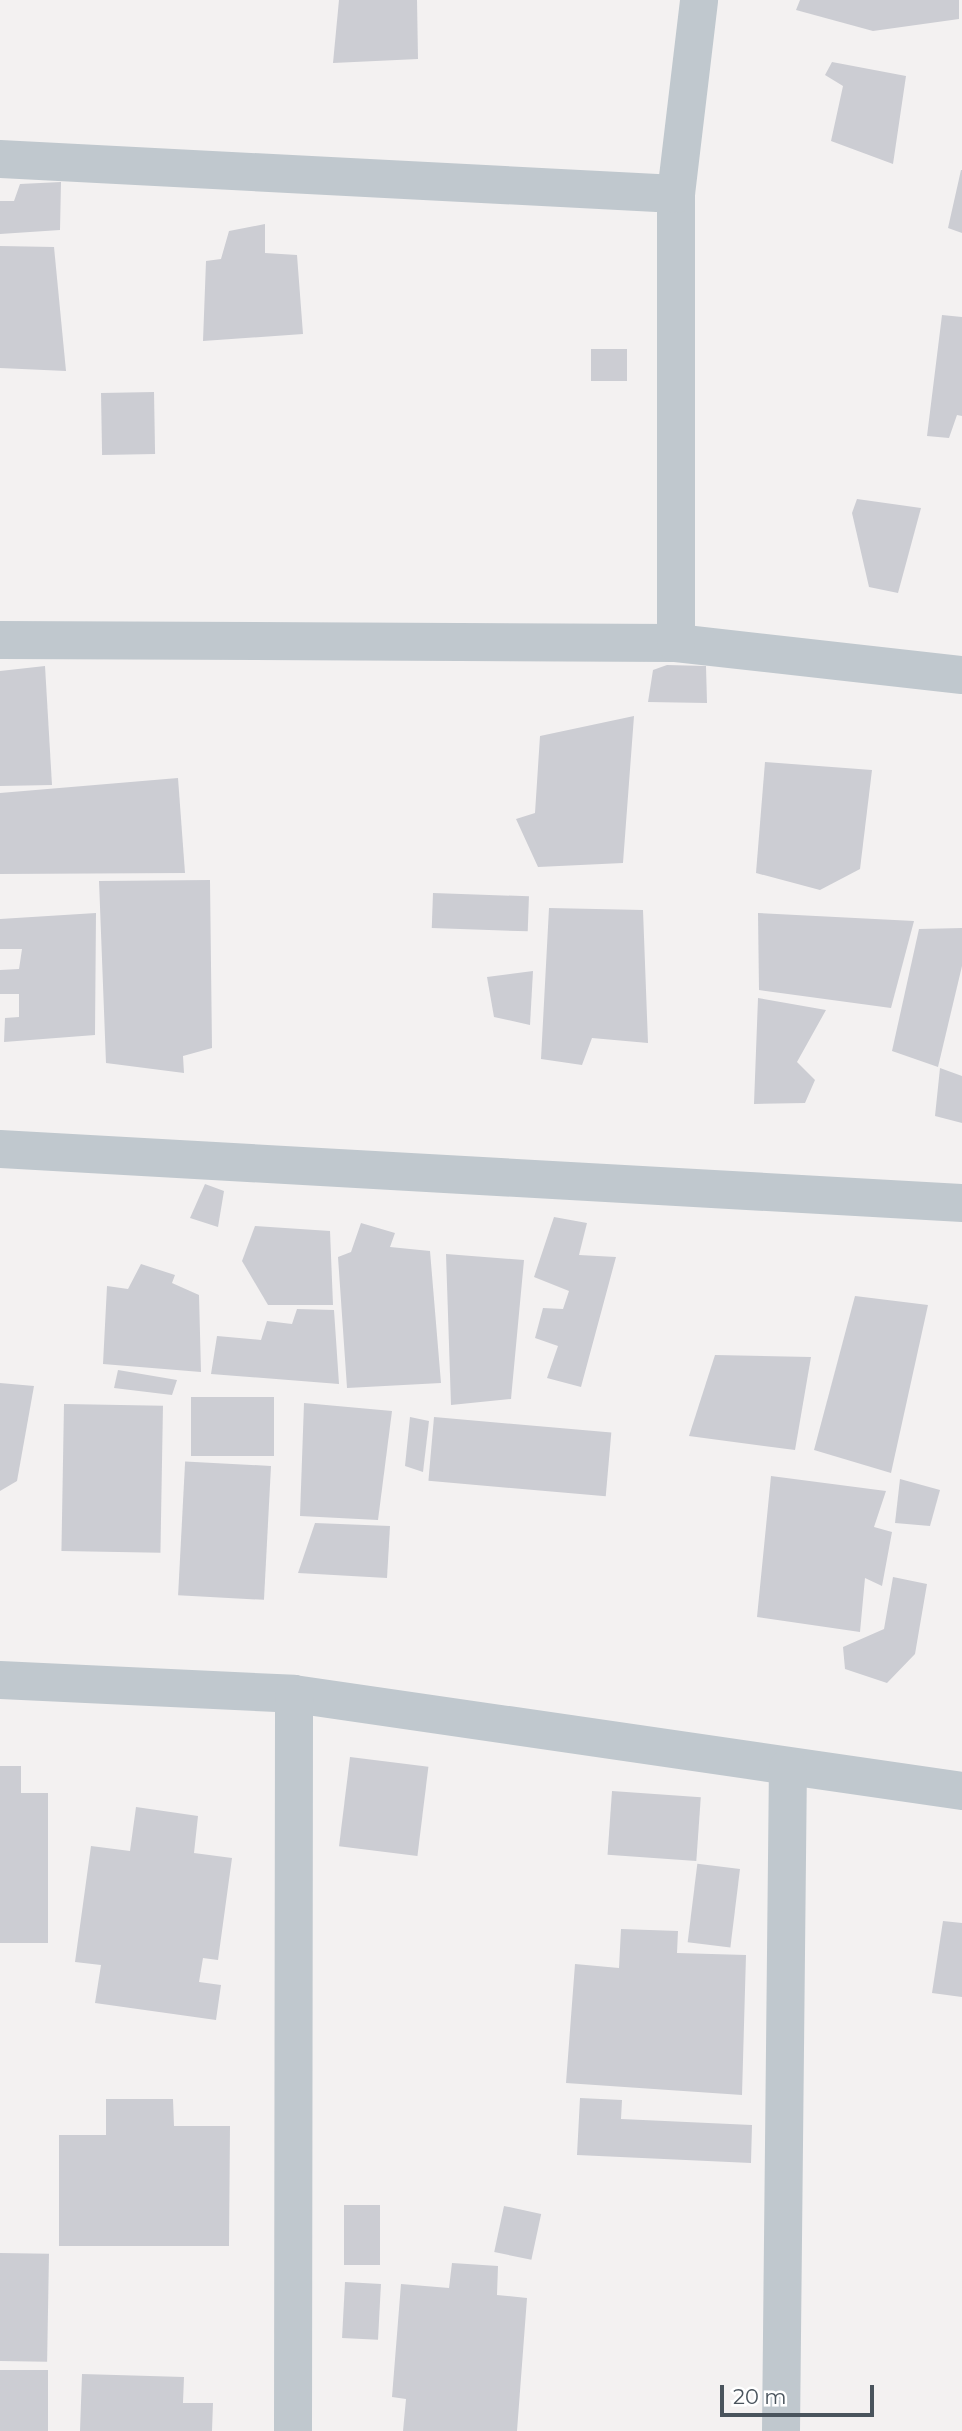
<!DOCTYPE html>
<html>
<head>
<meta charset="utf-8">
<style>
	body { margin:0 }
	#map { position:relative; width:962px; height:2431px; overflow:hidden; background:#f3f1f1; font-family:Montserrat,sans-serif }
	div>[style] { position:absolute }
	.building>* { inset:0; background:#cccdd3; transform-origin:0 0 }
	.minor>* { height:38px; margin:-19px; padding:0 19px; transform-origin:19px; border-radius:19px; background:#c0c8ce }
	span { translate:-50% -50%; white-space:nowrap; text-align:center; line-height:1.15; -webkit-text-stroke:7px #fff; paint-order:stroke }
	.scale { position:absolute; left:720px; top:2385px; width:154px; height:32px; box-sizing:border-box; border:4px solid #4a545d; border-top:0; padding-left:9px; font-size:21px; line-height:24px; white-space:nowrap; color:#4a545d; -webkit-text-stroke:5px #fff; paint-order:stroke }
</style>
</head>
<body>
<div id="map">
	<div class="building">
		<i style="clip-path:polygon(339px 0,417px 0,418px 59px,333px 63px)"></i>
		<i style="clip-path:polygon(800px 0,959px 0,959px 19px,873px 31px,796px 10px)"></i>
		<i style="clip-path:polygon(832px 62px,906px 76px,893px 164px,831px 141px,843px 86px,825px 75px)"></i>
		<i style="clip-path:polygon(961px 170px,962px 170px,962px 233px,948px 228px)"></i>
		<i style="clip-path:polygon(61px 182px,60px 230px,0 234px,0 201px,14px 201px,20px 184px)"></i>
		<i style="clip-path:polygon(265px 224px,265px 253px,297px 255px,303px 334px,203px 341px,206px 261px,221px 259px,229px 231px)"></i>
		<i style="clip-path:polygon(0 246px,54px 247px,66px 371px,0 368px)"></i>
		<i style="clip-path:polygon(942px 315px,962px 317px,962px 416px,957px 415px,949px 438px,927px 436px)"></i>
		<i style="left:627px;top:349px;width:32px;height:36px;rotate:90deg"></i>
		<i style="left:154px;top:392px;width:62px;height:53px;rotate:89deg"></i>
		<i style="clip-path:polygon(857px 499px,921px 508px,898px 593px,869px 587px,852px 513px)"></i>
		<i style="clip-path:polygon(667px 665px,706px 666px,707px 703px,648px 702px,653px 670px)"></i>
		<i style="clip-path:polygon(45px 666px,52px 785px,0 786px,0 671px)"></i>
		<i style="clip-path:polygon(634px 716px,623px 863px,538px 867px,516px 819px,535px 813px,540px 736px)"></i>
		<i style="clip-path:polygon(765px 762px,872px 770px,860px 869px,820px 890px,756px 873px)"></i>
		<i style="clip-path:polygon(178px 778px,185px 873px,0 874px,0 793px)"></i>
		<i style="clip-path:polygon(210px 880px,212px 1048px,183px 1056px,184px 1073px,106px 1063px,99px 881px)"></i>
		<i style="left:433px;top:893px;width:96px;height:35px;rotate:2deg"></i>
		<i style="clip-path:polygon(549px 908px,643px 910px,648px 1043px,592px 1038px,582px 1065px,541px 1059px)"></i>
		<i style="clip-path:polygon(96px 913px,95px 1035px,4px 1042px,5px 1018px,19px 1017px,19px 994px,0 994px,0 970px,19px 969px,22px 949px,0 949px,0 919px)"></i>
		<i style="clip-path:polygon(758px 913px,914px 921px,891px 1008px,759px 990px)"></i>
		<i style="clip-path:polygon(962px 928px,962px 966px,938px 1067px,892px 1051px,919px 929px)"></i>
		<i style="clip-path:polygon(533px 971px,530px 1025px,494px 1017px,487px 977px)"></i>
		<i style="clip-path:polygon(758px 998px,826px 1010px,797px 1062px,815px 1080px,805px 1103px,754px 1104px)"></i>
		<i style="clip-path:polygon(940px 1068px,962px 1076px,962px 1123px,935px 1116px)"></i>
		<i style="clip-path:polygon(205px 1184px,224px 1191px,218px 1227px,190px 1218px)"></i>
		<i style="clip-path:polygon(554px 1217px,587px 1223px,579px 1255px,616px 1257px,581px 1387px,547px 1378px,558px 1346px,535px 1338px,543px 1308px,563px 1309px,569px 1291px,534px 1277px)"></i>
		<i style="clip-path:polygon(361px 1223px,395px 1233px,390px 1247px,430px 1251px,441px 1383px,347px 1388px,338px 1257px,351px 1252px)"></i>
		<i style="clip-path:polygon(255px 1226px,330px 1231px,333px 1305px,268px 1305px,242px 1261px)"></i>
		<i style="clip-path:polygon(446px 1254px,524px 1260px,511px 1399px,451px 1405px)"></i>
		<i style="clip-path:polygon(141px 1264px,175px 1275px,172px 1283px,199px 1295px,201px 1372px,103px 1364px,107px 1286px,128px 1289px)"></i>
		<i style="clip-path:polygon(855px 1296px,928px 1305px,891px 1473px,814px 1450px)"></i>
		<i style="clip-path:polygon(297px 1309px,334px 1310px,339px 1384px,211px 1374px,217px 1336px,261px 1340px,267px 1321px,292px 1324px)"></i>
		<i style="clip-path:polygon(715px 1355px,811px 1357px,795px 1450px,689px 1436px)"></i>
		<i style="clip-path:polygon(118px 1370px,177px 1380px,172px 1395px,114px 1388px)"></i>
		<i style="clip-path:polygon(0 1383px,34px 1386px,17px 1481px,0 1491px)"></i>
		<i style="left:191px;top:1397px;width:83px;height:59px"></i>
		<i style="clip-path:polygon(304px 1403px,392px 1411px,378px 1520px,300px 1516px)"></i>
		<i style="left:64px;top:1404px;width:99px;height:147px;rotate:1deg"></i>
		<i style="clip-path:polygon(410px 1417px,429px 1421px,423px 1472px,405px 1466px)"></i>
		<i style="left:434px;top:1417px;width:178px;height:64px;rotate:5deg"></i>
		<i style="left:271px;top:1466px;width:134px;height:86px;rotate:93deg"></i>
		<i style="clip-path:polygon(771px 1476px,886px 1491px,874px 1527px,892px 1532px,882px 1586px,865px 1578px,860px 1632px,757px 1617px)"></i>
		<i style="clip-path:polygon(900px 1479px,940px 1490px,930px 1526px,895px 1523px)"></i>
		<i style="clip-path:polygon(315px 1523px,390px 1526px,387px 1578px,298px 1573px)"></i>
		<i style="clip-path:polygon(893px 1577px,927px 1584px,915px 1654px,887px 1683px,845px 1669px,843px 1647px,884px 1629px)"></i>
		<i style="left:350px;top:1757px;width:79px;height:90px;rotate:7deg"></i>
		<i style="clip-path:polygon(0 1766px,21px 1766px,21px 1793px,48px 1793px,48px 1943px,0 1943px)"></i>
		<i style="left:612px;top:1791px;width:89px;height:64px;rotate:4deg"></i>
		<i style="clip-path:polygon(136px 1807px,198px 1816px,194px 1853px,232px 1858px,218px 1960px,203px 1958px,199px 1982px,221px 1985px,216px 2020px,95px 2003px,101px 1965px,75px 1962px,91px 1846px,130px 1851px)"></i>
		<i style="left:740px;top:1869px;width:79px;height:43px;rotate:97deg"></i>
		<i style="clip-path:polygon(943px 1921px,962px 1923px,962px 1997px,932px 1993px)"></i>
		<i style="clip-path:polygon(621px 1929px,678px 1931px,677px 1953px,746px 1955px,742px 2095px,566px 2083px,575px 1964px,619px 1968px)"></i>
		<i style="clip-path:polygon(580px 2098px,622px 2100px,621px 2119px,752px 2125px,751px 2163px,577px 2155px)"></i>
		<i style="clip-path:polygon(106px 2099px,173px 2099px,174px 2126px,230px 2126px,229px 2246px,59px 2246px,59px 2135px,106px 2135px)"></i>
		<i style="left:344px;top:2205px;width:36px;height:60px"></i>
		<i style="left:504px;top:2206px;width:38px;height:47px;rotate:12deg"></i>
		<i style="left:0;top:2253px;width:49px;height:108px;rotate:1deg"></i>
		<i style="clip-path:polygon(452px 2263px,498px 2266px,497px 2295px,527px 2298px,517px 2431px,403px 2431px,406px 2399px,392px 2397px,401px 2284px,449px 2288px)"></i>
		<i style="left:345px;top:2282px;width:36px;height:56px;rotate:3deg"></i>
		<i style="left:0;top:2370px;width:48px;height:61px"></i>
		<i style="clip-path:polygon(82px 2374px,184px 2377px,183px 2403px,213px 2403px,212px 2431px,80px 2431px)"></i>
	</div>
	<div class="minor">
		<i style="left:0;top:159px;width:677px;rotate:2.96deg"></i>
		<i style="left:0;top:640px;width:676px;rotate:0.25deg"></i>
		<i style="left:676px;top:643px;width:288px;rotate:6.4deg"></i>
		<i style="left:676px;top:643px;width:449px;rotate:-90deg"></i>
		<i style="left:676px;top:194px;width:195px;rotate:-83.2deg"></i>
		<i style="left:0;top:1149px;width:964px;rotate:3.21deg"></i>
		<i style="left:0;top:1680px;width:294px;rotate:2.7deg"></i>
		<i style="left:294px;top:1694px;width:675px;rotate:8.26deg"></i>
		<i style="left:293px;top:2431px;width:737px;rotate:-89.92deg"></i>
		<i style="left:781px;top:2431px;width:663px;rotate:-89.4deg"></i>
	</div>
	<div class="scale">20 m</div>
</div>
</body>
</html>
